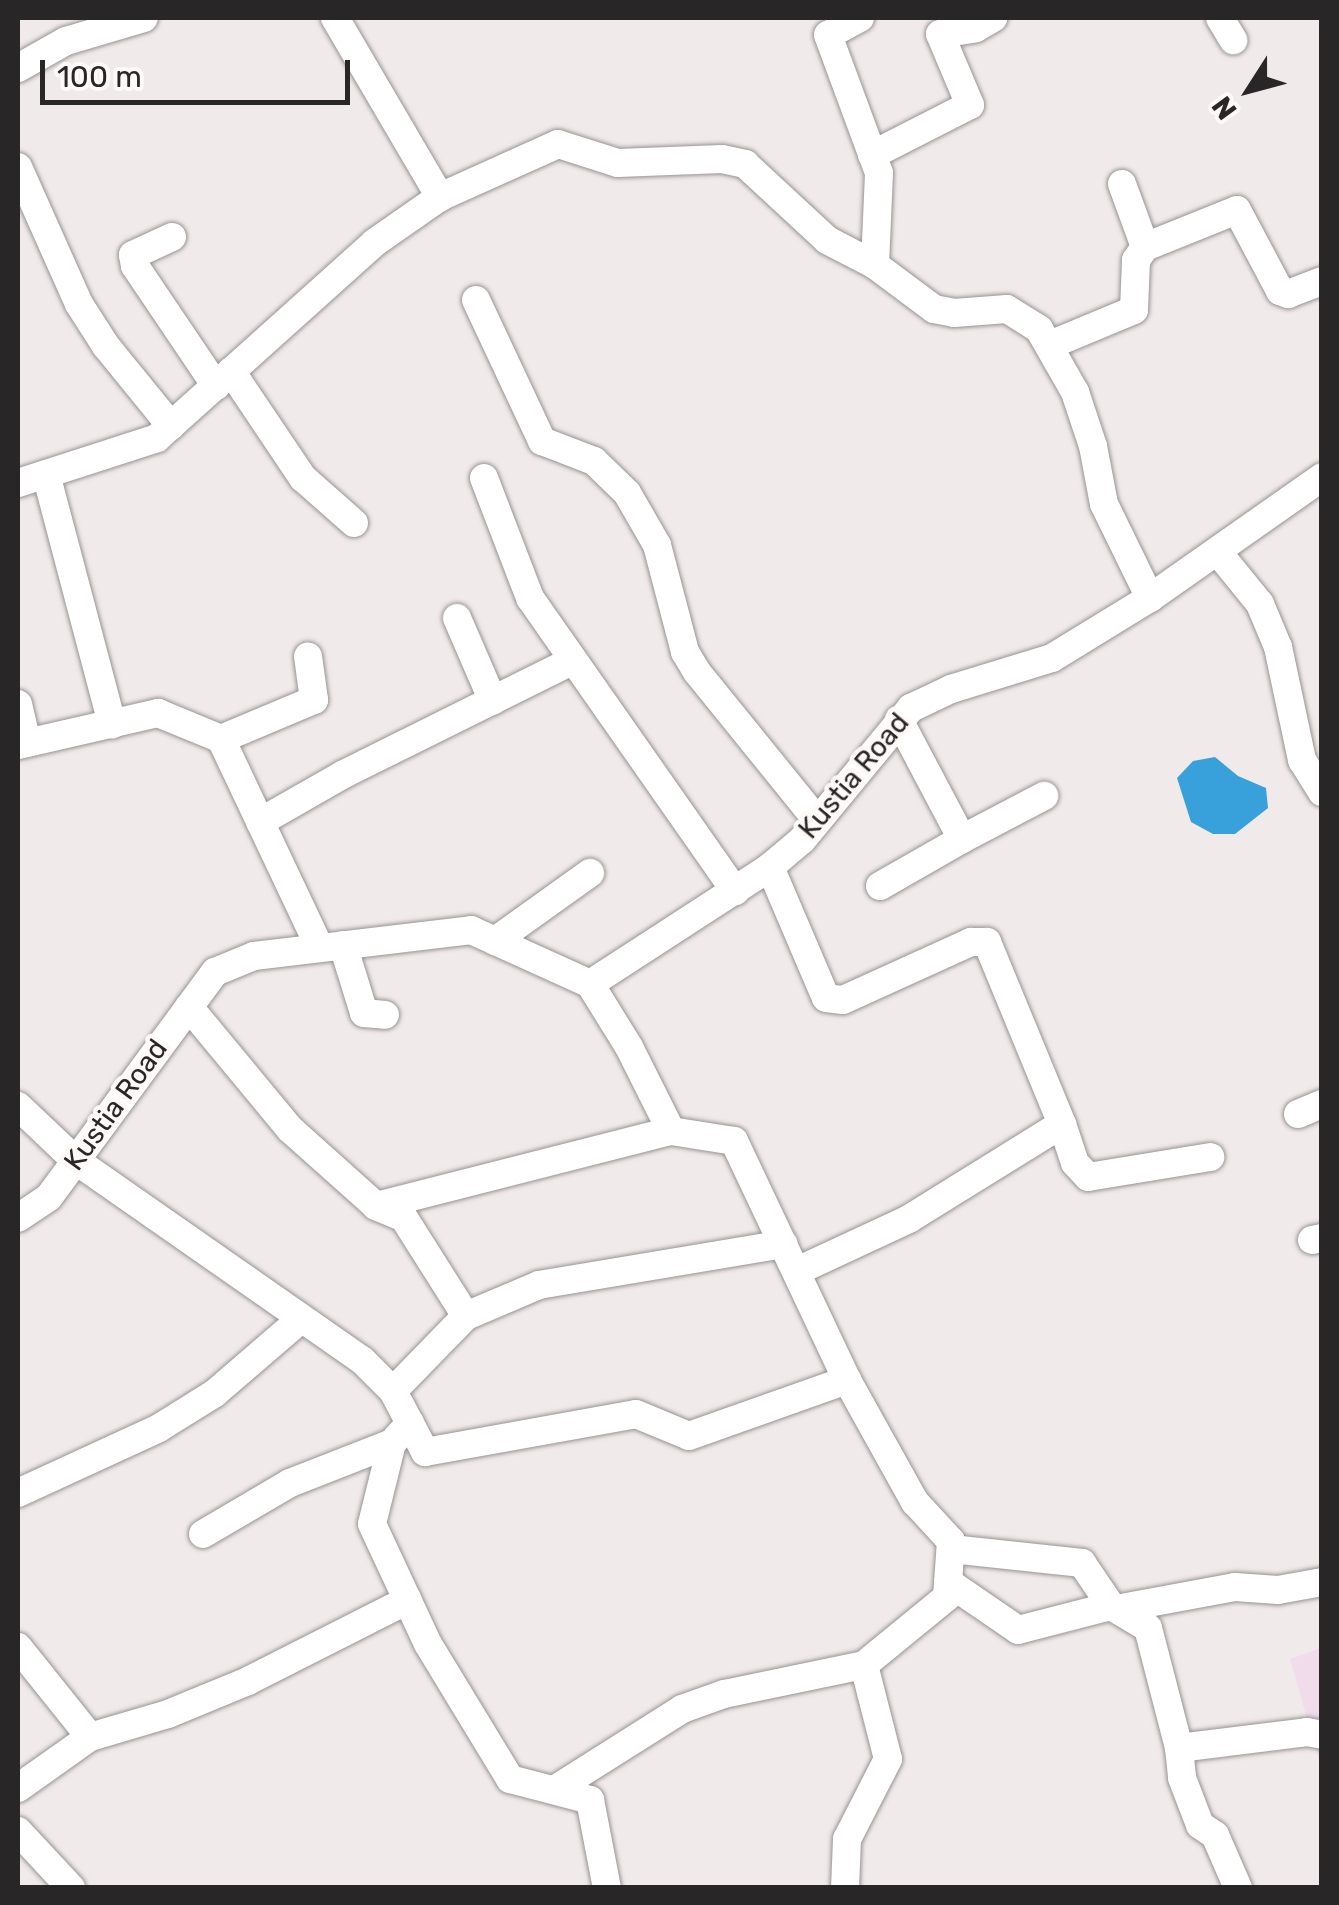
<!DOCTYPE html>
<html>
<head>
<meta charset="utf-8">
<style>
	body { margin:0 }
	#map { position:relative; width:1339px; height:1905px; overflow:hidden; background:#f0ebea; font-family:Rubik,sans-serif }
	div>[style] { position:absolute }
	.industrial>* { inset:0; background:#f0dceb }
	.water>* { inset:0; background:#38a0da }
	.roads { filter:drop-shadow(0 0 2px #989392) drop-shadow(0 0 2px #989392) }
	.minor>* { height:28px; margin:-14px; padding:0 14px; transform-origin:14px; border-radius:14px; background:#fff }
	span { translate:-50% -50%; white-space:nowrap; text-align:center; line-height:1.15; -webkit-text-stroke:9px #fdf9f7; paint-order:stroke }
	.street-label { font-size:28px; color:#282626 }
	.frame { position:absolute; inset:0; border:20px solid #282626; pointer-events:none }
	.north { position:absolute; left:1199px; top:40px; width:100px; height:100px; -webkit-text-stroke:8px #fdf9f7; paint-order:stroke; rotate:234deg; font-size:28px; font-weight:700; line-height:40px; text-align:center; color:#282626 }
	.north::after { content:''; display:block; margin:auto; width:35px; height:45px; background:#282626; clip-path:polygon(50% 0,100% 100%,50% 72%,0 100%) }
	.scale { position:absolute; left:40px; top:60px; width:310px; height:45px; box-sizing:border-box; border:5px solid #282626; border-top:0; padding-left:12px; font-size:30px; line-height:35px; white-space:nowrap; color:#282626; -webkit-text-stroke:8px #fdf9f7; paint-order:stroke }
</style>
</head>
<body>
<div id="map">
	<div class="industrial">
		<i style="clip-path:polygon(1321px 1648px,1321px 1767px,1290px 1659px)"></i>
	</div>
	<div class="water">
		<i style="clip-path:polygon(1215px 757px,1238px 776px,1266px 788px,1268px 808px,1235px 834px,1213px 834px,1191px 822px,1177px 778px,1193px 761px)"></i>
	</div>
	<div class="roads">
		<div class="minor">
			<i style="left:335px;top:18px;width:208px;rotate:59.6deg"></i>
			<i style="left:860px;top:18px;width:36px;rotate:152deg"></i>
			<i style="left:828px;top:35px;width:147px;rotate:69.7deg"></i>
			<i style="left:879px;top:173px;width:92px;rotate:92.5deg"></i>
			<i style="left:1220px;top:18px;width:26px;rotate:59deg"></i>
			<i style="left:18px;top:68px;width:55px;rotate:-29.4deg"></i>
			<i style="left:66px;top:41px;width:81px;rotate:-16.4deg"></i>
			<i style="left:872px;top:155px;width:110px;rotate:-27deg"></i>
			<i style="left:970px;top:105px;width:77px;rotate:-112.9deg"></i>
			<i style="left:940px;top:34px;width:36px;rotate:-9deg"></i>
			<i style="left:976px;top:28px;width:20px;rotate:-30deg"></i>
			<i style="left:18px;top:167px;width:150px;rotate:66deg"></i>
			<i style="left:79px;top:304px;width:50px;rotate:57.3deg"></i>
			<i style="left:106px;top:346px;width:103px;rotate:50.9deg"></i>
			<i style="left:1122px;top:184px;width:67px;rotate:69.9deg"></i>
			<i style="left:1145px;top:247px;width:99px;rotate:-21.9deg"></i>
			<i style="left:1237px;top:210px;width:92px;rotate:62deg"></i>
			<i style="left:1280px;top:291px;width:9px;rotate:21deg"></i>
			<i style="left:1288px;top:294px;width:36px;rotate:-21deg"></i>
			<i style="left:172px;top:237px;width:43px;rotate:155.2deg"></i>
			<i style="left:133px;top:255px;width:11px;rotate:80deg"></i>
			<i style="left:135px;top:266px;width:145px;rotate:56deg"></i>
			<i style="left:476px;top:300px;width:156px;rotate:64.9deg"></i>
			<i style="left:542px;top:441px;width:56px;rotate:21deg"></i>
			<i style="left:594px;top:461px;width:46px;rotate:44.1deg"></i>
			<i style="left:627px;top:493px;width:60px;rotate:60deg"></i>
			<i style="left:657px;top:545px;width:111px;rotate:75.3deg"></i>
			<i style="left:685px;top:652px;width:23px;rotate:59deg"></i>
			<i style="left:697px;top:672px;width:191px;rotate:51deg"></i>
			<i style="left:1050px;top:345px;width:91px;rotate:-22.6deg"></i>
			<i style="left:1134px;top:310px;width:50px;rotate:-87.7deg"></i>
			<i style="left:1136px;top:260px;width:16px;rotate:-55deg"></i>
			<i style="left:231px;top:371px;width:129px;rotate:56.1deg"></i>
			<i style="left:303px;top:478px;width:68px;rotate:41.4deg"></i>
			<i style="left:46px;top:474px;width:259px;rotate:75.2deg"></i>
			<i style="left:484px;top:478px;width:129px;rotate:69deg"></i>
			<i style="left:530px;top:598px;width:358px;rotate:55deg"></i>
			<i style="left:18px;top:483px;width:146px;rotate:-17.9deg"></i>
			<i style="left:157px;top:438px;width:292px;rotate:-41.9deg"></i>
			<i style="left:374px;top:243px;width:80px;rotate:-34.9deg"></i>
			<i style="left:440px;top:197px;width:129px;rotate:-24.2deg"></i>
			<i style="left:558px;top:144px;width:63px;rotate:17.6deg"></i>
			<i style="left:618px;top:163px;width:104px;rotate:-2.2deg"></i>
			<i style="left:722px;top:159px;width:24px;rotate:12deg"></i>
			<i style="left:745px;top:164px;width:112px;rotate:42.8deg"></i>
			<i style="left:827px;top:240px;width:54px;rotate:27.5deg"></i>
			<i style="left:875px;top:265px;width:74px;rotate:36.7deg"></i>
			<i style="left:934px;top:309px;width:20px;rotate:11deg"></i>
			<i style="left:954px;top:313px;width:53px;rotate:-4.3deg"></i>
			<i style="left:1007px;top:309px;width:38px;rotate:32deg"></i>
			<i style="left:1039px;top:329px;width:73px;rotate:60.3deg"></i>
			<i style="left:1075px;top:392px;width:57px;rotate:71.6deg"></i>
			<i style="left:1093px;top:446px;width:59px;rotate:79.3deg"></i>
			<i style="left:1104px;top:504px;width:105px;rotate:63.9deg"></i>
			<i style="left:1217px;top:551px;width:68px;rotate:50.9deg"></i>
			<i style="left:1260px;top:604px;width:47px;rotate:67.3deg"></i>
			<i style="left:1278px;top:647px;width:116px;rotate:78deg"></i>
			<i style="left:1302px;top:760px;width:38px;rotate:58deg"></i>
			<i style="left:457px;top:618px;width:90px;rotate:66.6deg"></i>
			<i style="left:18px;top:704px;width:40px;rotate:77deg"></i>
			<i style="left:221px;top:739px;width:101px;rotate:-22.8deg"></i>
			<i style="left:314px;top:700px;width:44px;rotate:-97.8deg"></i>
			<i style="left:18px;top:745px;width:144px;rotate:-12.9deg"></i>
			<i style="left:158px;top:713px;width:68px;rotate:22.4deg"></i>
			<i style="left:221px;top:739px;width:231px;rotate:64.7deg"></i>
			<i style="left:260px;top:822px;width:97px;rotate:-29.7deg"></i>
			<i style="left:344px;top:774px;width:254px;rotate:-26.4deg"></i>
			<i style="left:962px;top:839px;width:93px;rotate:-27.7deg"></i>
			<i style="left:770px;top:867px;width:142px;rotate:66.9deg"></i>
			<i style="left:826px;top:998px;width:17px;rotate:7deg"></i>
			<i style="left:843px;top:1000px;width:141px;rotate:-24.4deg"></i>
			<i style="left:971px;top:942px;width:16px"></i>
			<i style="left:987px;top:942px;width:197px;rotate:67.6deg"></i>
			<i style="left:1062px;top:1124px;width:180px;rotate:148.2deg"></i>
			<i style="left:909px;top:1219px;width:123px;rotate:155.1deg"></i>
			<i style="left:880px;top:886px;width:95px;rotate:-29.8deg"></i>
			<i style="left:962px;top:839px;width:135px;rotate:-117.9deg"></i>
			<i style="left:495px;top:941px;width:117px;rotate:-35.6deg"></i>
			<i style="left:343px;top:945px;width:71px;rotate:72.8deg"></i>
			<i style="left:364px;top:1013px;width:21px;rotate:5deg"></i>
			<i style="left:590px;top:984px;width:74px;rotate:58.2deg"></i>
			<i style="left:629px;top:1047px;width:94px;rotate:63.4deg"></i>
			<i style="left:671px;top:1131px;width:64px;rotate:9deg"></i>
			<i style="left:734px;top:1141px;width:264px;rotate:64.7deg"></i>
			<i style="left:847px;top:1380px;width:140px;rotate:60.9deg"></i>
			<i style="left:915px;top:1502px;width:53px;rotate:47.3deg"></i>
			<i style="left:951px;top:1541px;width:56px;rotate:94.1deg"></i>
			<i style="left:947px;top:1597px;width:107px;rotate:140.7deg"></i>
			<i style="left:864px;top:1665px;width:97px;rotate:75.7deg"></i>
			<i style="left:888px;top:1759px;width:90px;rotate:117.1deg"></i>
			<i style="left:847px;top:1839px;width:49px;rotate:92.3deg"></i>
			<i style="left:590px;top:984px;width:215px;rotate:-33deg"></i>
			<i style="left:770px;top:867px;width:42px;rotate:-40.2deg"></i>
			<i style="left:802px;top:840px;width:171px;rotate:-50.5deg"></i>
			<i style="left:911px;top:708px;width:44px;rotate:-25.4deg"></i>
			<i style="left:951px;top:689px;width:106px;rotate:-17.1deg"></i>
			<i style="left:1052px;top:658px;width:115px;rotate:-31.5deg"></i>
			<i style="left:1150px;top:598px;width:210px;rotate:-35.1deg"></i>
			<i style="left:189px;top:1007px;width:158px;rotate:50.4deg"></i>
			<i style="left:290px;top:1129px;width:115px;rotate:41.8deg"></i>
			<i style="left:376px;top:1206px;width:30px;rotate:23deg"></i>
			<i style="left:404px;top:1218px;width:116px;rotate:57.7deg"></i>
			<i style="left:18px;top:1106px;width:79px;rotate:43.5deg"></i>
			<i style="left:75px;top:1160px;width:350px;rotate:34.9deg"></i>
			<i style="left:362px;top:1360px;width:44px;rotate:45deg"></i>
			<i style="left:393px;top:1391px;width:69px;rotate:62.3deg"></i>
			<i style="left:425px;top:1452px;width:214px;rotate:-10.2deg"></i>
			<i style="left:636px;top:1414px;width:57px;rotate:22.5deg"></i>
			<i style="left:689px;top:1436px;width:168px;rotate:-19.5deg"></i>
			<i style="left:1298px;top:1114px;width:26px;rotate:-23deg"></i>
			<i style="left:1062px;top:1124px;width:41px;rotate:71.6deg"></i>
			<i style="left:1075px;top:1163px;width:19px;rotate:47deg"></i>
			<i style="left:1088px;top:1177px;width:124px;rotate:-9.3deg"></i>
			<i style="left:376px;top:1206px;width:304px;rotate:-14.3deg"></i>
			<i style="left:18px;top:1218px;width:37px;rotate:-34deg"></i>
			<i style="left:49px;top:1197px;width:280px;rotate:-53.6deg"></i>
			<i style="left:215px;top:972px;width:42px;rotate:-22.3deg"></i>
			<i style="left:254px;top:956px;width:219px;rotate:-6.8deg"></i>
			<i style="left:471px;top:930px;width:131px;rotate:24.4deg"></i>
			<i style="left:1312px;top:1240px;width:10px;rotate:-11deg"></i>
			<i style="left:393px;top:1391px;width:105px;rotate:-45.8deg"></i>
			<i style="left:466px;top:1316px;width:79px;rotate:-23deg"></i>
			<i style="left:539px;top:1285px;width:248px;rotate:-9.5deg"></i>
			<i style="left:410px;top:1423px;width:27px;rotate:132deg"></i>
			<i style="left:392px;top:1443px;width:83px;rotate:103.9deg"></i>
			<i style="left:372px;top:1524px;width:132px;rotate:65deg"></i>
			<i style="left:428px;top:1644px;width:158px;rotate:58.7deg"></i>
			<i style="left:510px;top:1779px;width:83px;rotate:14.7deg"></i>
			<i style="left:590px;top:1800px;width:90px;rotate:79.1deg"></i>
			<i style="left:18px;top:1493px;width:155px;rotate:-24.7deg"></i>
			<i style="left:159px;top:1428px;width:66px;rotate:-32deg"></i>
			<i style="left:215px;top:1393px;width:112px;rotate:-40.7deg"></i>
			<i style="left:203px;top:1534px;width:101px;rotate:-30.4deg"></i>
			<i style="left:290px;top:1483px;width:110px;rotate:-21.4deg"></i>
			<i style="left:951px;top:1549px;width:132px;rotate:6.1deg"></i>
			<i style="left:1082px;top:1563px;width:52px;rotate:56deg"></i>
			<i style="left:948px;top:1582px;width:85px;rotate:34.4deg"></i>
			<i style="left:1018px;top:1630px;width:96px;rotate:-14.5deg"></i>
			<i style="left:1111px;top:1606px;width:43px;rotate:30.7deg"></i>
			<i style="left:1148px;top:1628px;width:124px;rotate:75.5deg"></i>
			<i style="left:1179px;top:1748px;width:129px;rotate:-7.1deg"></i>
			<i style="left:1307px;top:1732px;width:15px;rotate:11deg"></i>
			<i style="left:1116px;top:1609px;width:121px;rotate:-10.5deg"></i>
			<i style="left:1235px;top:1587px;width:43px;rotate:4deg"></i>
			<i style="left:1278px;top:1590px;width:45px;rotate:-10.3deg"></i>
			<i style="left:18px;top:1647px;width:115px;rotate:51.3deg"></i>
			<i style="left:1179px;top:1748px;width:30px;rotate:84deg"></i>
			<i style="left:1182px;top:1778px;width:50px;rotate:69deg"></i>
			<i style="left:1200px;top:1825px;width:18px;rotate:34deg"></i>
			<i style="left:1215px;top:1835px;width:58px;rotate:66.5deg"></i>
			<i style="left:18px;top:1788px;width:88px;rotate:-35.3deg"></i>
			<i style="left:90px;top:1737px;width:81px;rotate:-16.4deg"></i>
			<i style="left:168px;top:1714px;width:87px;rotate:-22.4deg"></i>
			<i style="left:248px;top:1681px;width:179px;rotate:-26.9deg"></i>
			<i style="left:554px;top:1790px;width:151px;rotate:-32.3deg"></i>
			<i style="left:682px;top:1709px;width:45px;rotate:-19.7deg"></i>
			<i style="left:724px;top:1694px;width:143px;rotate:-11.7deg"></i>
			<i style="left:18px;top:1831px;width:78px;rotate:47.1deg"></i>
		</div>
	</div>
	<div class="street-label">
		<span style="left:854px;top:776px;rotate:-50deg">Kustia Road</span>
		<span style="left:116px;top:1105px;rotate:-54deg">Kustia Road</span>
	</div>
	<div class="frame"></div>
	<div class="north">N</div>
	<div class="scale">100 m</div>
</div>
</body>
</html>
